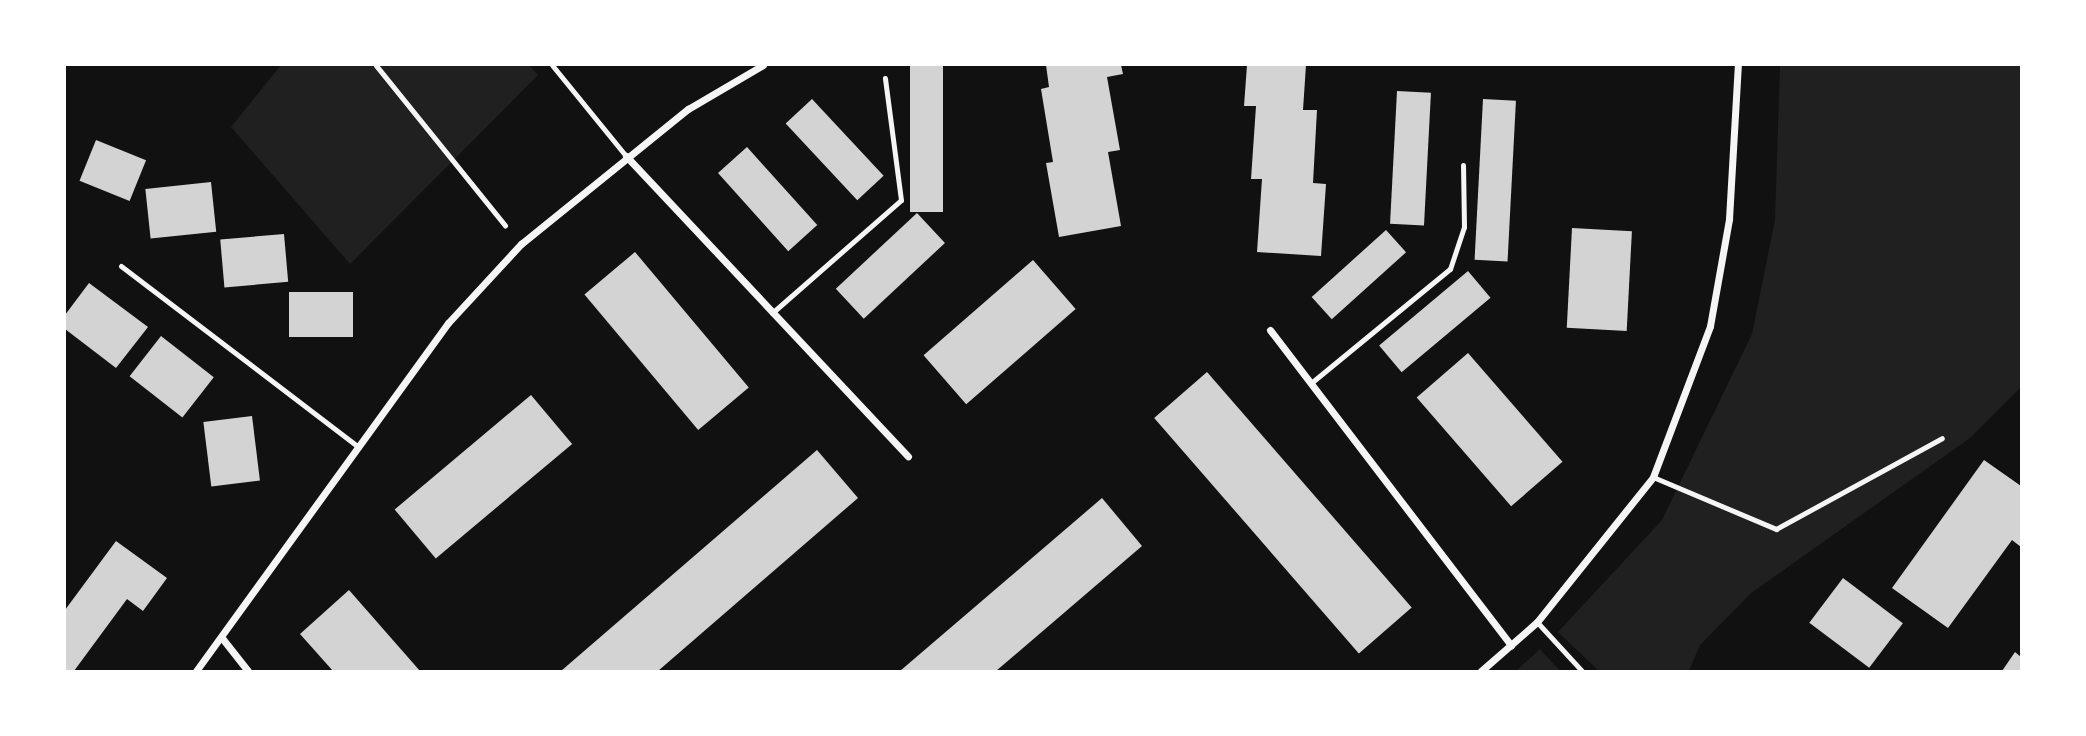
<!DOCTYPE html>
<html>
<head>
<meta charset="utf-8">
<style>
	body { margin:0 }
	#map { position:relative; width:2086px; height:736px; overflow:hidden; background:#111; font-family:Merriweather,serif }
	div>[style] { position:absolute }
	.green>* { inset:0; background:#202020 }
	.building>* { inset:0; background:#d3d3d3; transform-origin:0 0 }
	.path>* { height:4.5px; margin:-2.25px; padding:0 2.25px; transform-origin:2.25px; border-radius:2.25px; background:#f5f5f5 }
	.service>* { height:5px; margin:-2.5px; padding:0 2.5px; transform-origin:2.5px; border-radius:2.5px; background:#f5f5f5 }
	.minor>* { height:7px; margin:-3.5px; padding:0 3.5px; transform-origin:3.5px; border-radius:3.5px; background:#f5f5f5 }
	span { translate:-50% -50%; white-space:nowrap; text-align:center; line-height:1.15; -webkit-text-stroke:5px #fff; paint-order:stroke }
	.frame { position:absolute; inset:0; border:66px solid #fff; pointer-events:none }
</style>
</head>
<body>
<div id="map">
	<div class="green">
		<i style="clip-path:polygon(281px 65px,529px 65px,538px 75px,350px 264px,231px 127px)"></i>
		<i style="clip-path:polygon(1780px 65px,2021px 65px,2021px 387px,1970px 438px,1751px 593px,1700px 645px,1689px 671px,1599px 671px,1558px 632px,1662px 520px,1752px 334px,1775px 220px)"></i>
		<i style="clip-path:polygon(1540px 649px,1560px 671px,1516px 671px)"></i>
	</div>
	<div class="building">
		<i style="left:910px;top:65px;width:33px;height:147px"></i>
		<i style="clip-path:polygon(1046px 65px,1121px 65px,1123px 74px,1107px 77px,1120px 150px,1108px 152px,1121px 226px,1059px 237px,1046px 163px,1053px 162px,1041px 89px,1049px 87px)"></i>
		<i style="clip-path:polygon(1247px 65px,1306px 65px,1303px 110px,1317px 110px,1313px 183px,1326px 184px,1321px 256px,1257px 252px,1262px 179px,1251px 179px,1256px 106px,1244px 106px)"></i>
		<i style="left:1397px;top:91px;width:34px;height:133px;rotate:3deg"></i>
		<i style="left:812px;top:99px;width:105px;height:36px;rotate:47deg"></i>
		<i style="left:1483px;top:99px;width:33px;height:161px;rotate:3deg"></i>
		<i style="left:96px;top:140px;width:54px;height:44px;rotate:22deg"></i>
		<i style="left:747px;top:147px;width:105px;height:39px;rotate:48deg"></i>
		<i style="left:211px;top:182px;width:50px;height:66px;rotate:84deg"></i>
		<i style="left:917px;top:213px;width:41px;height:111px;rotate:47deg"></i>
		<i style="left:1572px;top:228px;width:60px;height:100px;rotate:3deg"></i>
		<i style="left:1386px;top:230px;width:30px;height:100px;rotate:48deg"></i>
		<i style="left:284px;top:234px;width:48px;height:64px;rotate:85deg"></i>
		<i style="left:635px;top:252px;width:177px;height:66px;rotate:50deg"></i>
		<i style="left:1033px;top:260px;width:65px;height:145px;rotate:49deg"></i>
		<i style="left:1468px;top:271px;width:35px;height:116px;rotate:50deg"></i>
		<i style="clip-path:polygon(89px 283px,148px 327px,116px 368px,65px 329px,65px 315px)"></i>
		<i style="left:289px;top:292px;width:64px;height:45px"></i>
		<i style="left:161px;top:336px;width:67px;height:51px;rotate:38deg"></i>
		<i style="left:1468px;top:353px;width:144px;height:68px;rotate:49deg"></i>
		<i style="left:1207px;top:372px;width:312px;height:70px;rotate:49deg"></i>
		<i style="left:531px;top:395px;width:64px;height:178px;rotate:50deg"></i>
		<i style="left:252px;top:416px;width:65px;height:49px;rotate:83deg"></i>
		<i style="clip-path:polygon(817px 450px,858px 498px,658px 671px,561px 671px)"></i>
		<i style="clip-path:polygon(1984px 460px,2021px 486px,2021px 547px,2012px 540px,1948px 628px,1892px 588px)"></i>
		<i style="clip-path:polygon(1102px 498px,1142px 546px,996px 671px,900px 671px)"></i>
		<i style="clip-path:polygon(116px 541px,167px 578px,143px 611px,127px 599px,74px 671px,65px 671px,65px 610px)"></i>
		<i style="left:1843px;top:578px;width:75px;height:56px;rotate:37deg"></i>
		<i style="clip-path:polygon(349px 590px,420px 671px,333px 671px,300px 634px)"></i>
		<i style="clip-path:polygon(2015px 652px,2021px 657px,2021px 671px,2002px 671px)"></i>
	</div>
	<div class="path">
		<i style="left:376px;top:65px;width:206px;rotate:51.1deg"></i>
	</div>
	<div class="service">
		<i style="left:552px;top:65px;width:117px;rotate:50.9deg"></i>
		<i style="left:121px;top:266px;width:299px;rotate:37.3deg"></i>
		<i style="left:772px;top:313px;width:171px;rotate:-41.2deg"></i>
		<i style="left:901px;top:200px;width:123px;rotate:-97.5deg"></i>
		<i style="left:1311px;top:383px;width:180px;rotate:-39.4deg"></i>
		<i style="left:1450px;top:269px;width:44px;rotate:-71.6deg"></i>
		<i style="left:1464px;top:227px;width:62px;rotate:-90.9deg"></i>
		<i style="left:1653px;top:477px;width:134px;rotate:22.9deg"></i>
		<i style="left:1776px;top:529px;width:189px;rotate:-28.7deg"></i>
		<i style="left:1537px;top:622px;width:67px;rotate:47.4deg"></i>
	</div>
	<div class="minor">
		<i style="left:626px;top:156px;width:412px;rotate:46.8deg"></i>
		<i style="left:1270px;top:330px;width:397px;rotate:52.6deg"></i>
		<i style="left:222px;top:638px;width:42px;rotate:51.8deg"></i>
		<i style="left:196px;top:671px;width:430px;rotate:-54.1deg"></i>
		<i style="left:448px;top:323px;width:108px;rotate:-47.3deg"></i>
		<i style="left:521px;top:244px;width:215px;rotate:-39deg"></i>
		<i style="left:688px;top:109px;width:87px;rotate:-30.4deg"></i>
		<i style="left:1481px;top:671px;width:74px;rotate:-41.2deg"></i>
		<i style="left:1537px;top:622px;width:186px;rotate:-51.3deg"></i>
		<i style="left:1653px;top:477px;width:161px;rotate:-69.3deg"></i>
		<i style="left:1710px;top:326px;width:109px;rotate:-79.9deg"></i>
		<i style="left:1729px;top:219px;width:154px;rotate:-86.7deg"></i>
	</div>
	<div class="frame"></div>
</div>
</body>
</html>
